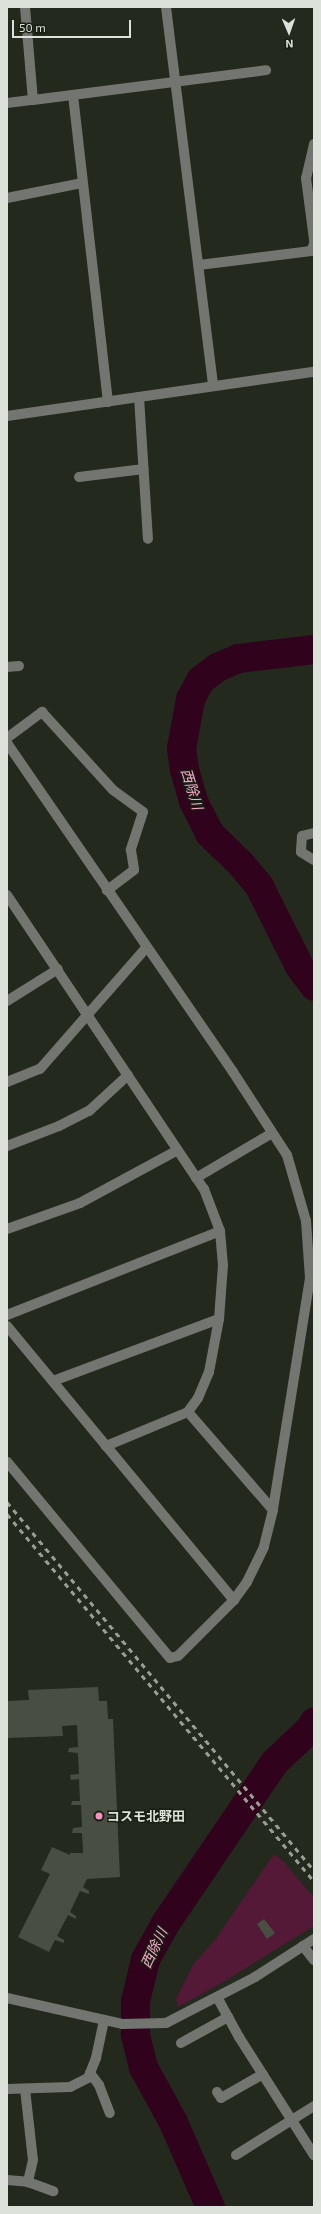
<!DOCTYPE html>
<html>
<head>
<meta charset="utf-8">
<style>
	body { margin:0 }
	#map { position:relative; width:321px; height:2214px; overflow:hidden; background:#23291d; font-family:"Exo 2","Noto Sans JP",sans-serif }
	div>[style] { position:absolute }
	.green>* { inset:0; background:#531937 }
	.river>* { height:29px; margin:-14.5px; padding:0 14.5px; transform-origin:14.5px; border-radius:14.5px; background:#31021c }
	.building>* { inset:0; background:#484e41 }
	.minor>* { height:10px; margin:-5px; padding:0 5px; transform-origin:5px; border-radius:5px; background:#737670 }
	.rail>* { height:3px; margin-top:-1.5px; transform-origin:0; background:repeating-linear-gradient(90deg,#999e94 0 5px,transparent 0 10px) }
	.dots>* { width:11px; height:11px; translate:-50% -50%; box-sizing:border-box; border:2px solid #1a1f14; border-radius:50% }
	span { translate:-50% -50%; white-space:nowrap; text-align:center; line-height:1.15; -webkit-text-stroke:3px #1a1f14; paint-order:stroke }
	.poi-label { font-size:13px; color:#dce1d9; font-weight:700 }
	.left { translate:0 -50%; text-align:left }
	.water-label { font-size:14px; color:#fcabcf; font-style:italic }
	.frame { position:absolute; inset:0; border:8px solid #dce1d9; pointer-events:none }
	.north { position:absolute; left:269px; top:12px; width:40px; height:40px; -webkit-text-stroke:3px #1a1f14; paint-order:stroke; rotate:178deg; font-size:11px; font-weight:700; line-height:16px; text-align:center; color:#dce1d9 }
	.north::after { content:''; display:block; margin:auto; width:14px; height:18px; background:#dce1d9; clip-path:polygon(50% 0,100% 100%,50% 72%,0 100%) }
	.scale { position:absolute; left:12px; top:20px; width:119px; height:18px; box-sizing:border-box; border:2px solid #dce1d9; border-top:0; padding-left:5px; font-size:12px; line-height:14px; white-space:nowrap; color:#dce1d9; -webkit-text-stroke:3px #1a1f14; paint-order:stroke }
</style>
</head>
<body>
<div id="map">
	<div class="green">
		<i style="clip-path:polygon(274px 1854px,284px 1862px,314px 1898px,314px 1926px,220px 1984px,178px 2007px,176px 1999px,193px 1965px,215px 1940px)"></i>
	</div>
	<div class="river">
		<i style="left:314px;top:649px;width:77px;rotate:173.2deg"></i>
		<i style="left:238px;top:658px;width:23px;rotate:157deg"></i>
		<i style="left:217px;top:667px;width:21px;rotate:143deg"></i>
		<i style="left:200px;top:680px;width:21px;rotate:118deg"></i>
		<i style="left:190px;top:699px;width:50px;rotate:100.4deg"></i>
		<i style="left:181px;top:748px;width:21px;rotate:82deg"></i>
		<i style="left:184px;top:769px;width:33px;rotate:74deg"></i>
		<i style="left:193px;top:801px;width:36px;rotate:63deg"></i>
		<i style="left:209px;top:833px;width:43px;rotate:44.1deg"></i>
		<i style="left:240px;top:863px;width:30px;rotate:50deg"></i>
		<i style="left:259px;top:886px;width:89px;rotate:63.4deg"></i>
		<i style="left:299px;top:966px;width:25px;rotate:53deg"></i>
		<i style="left:210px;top:2207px;width:93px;rotate:-113.5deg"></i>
		<i style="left:173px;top:2122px;width:63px;rotate:-118.6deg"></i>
		<i style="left:143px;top:2067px;width:34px;rotate:-104deg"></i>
		<i style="left:135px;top:2034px;width:33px;rotate:-90deg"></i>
		<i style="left:135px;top:2001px;width:43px;rotate:-76.6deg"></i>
		<i style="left:145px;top:1959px;width:41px;rotate:-60.9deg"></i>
		<i style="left:165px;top:1923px;width:194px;rotate:-55.9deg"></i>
		<i style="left:274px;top:1762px;width:48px;rotate:-43.3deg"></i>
		<i style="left:309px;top:1729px;width:9px;rotate:-58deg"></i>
	</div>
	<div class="building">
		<i style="clip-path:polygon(98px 1687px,99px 1701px,107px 1701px,108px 1719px,113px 1719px,120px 1877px,87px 1879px,83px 1887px,89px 1891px,89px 1894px,80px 1891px,70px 1912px,76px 1916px,76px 1919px,68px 1915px,57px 1936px,64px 1940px,64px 1943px,55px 1940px,49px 1952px,18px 1937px,50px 1874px,41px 1870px,52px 1847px,70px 1855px,70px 1853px,83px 1853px,82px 1833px,72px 1833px,73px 1828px,82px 1827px,81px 1805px,71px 1805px,72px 1801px,80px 1801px,79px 1779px,71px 1780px,70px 1775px,79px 1774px,78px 1753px,68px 1752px,69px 1748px,78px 1747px,77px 1725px,62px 1726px,63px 1736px,7px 1738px,7px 1701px,29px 1700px,28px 1690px)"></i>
		<i style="clip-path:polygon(264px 1919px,275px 1933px,267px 1939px,257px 1924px)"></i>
	</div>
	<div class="minor">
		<i style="left:25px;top:7px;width:93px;rotate:85.1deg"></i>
		<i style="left:33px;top:100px;width:235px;rotate:-7.3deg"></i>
		<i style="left:166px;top:7px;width:381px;rotate:82.9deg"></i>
		<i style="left:73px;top:95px;width:309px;rotate:83.5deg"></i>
		<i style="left:7px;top:103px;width:26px;rotate:-7deg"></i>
		<i style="left:314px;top:144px;width:35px;rotate:103deg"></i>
		<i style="left:306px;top:178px;width:63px;rotate:82.6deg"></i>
		<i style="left:7px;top:198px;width:76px;rotate:-11.3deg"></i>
		<i style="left:199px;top:265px;width:113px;rotate:-7.1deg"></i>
		<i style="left:311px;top:251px;width:8px;rotate:-67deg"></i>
		<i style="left:139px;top:397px;width:142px;rotate:86.4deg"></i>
		<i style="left:7px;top:416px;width:310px;rotate:-8.2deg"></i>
		<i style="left:79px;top:477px;width:65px;rotate:-7deg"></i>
		<i style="left:7px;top:667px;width:12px;rotate:-5deg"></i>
		<i style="left:7px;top:738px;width:44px;rotate:-36.6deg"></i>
		<i style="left:42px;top:712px;width:105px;rotate:47.7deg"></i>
		<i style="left:113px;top:790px;width:37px;rotate:36deg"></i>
		<i style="left:143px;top:812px;width:40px;rotate:108deg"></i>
		<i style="left:131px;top:850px;width:20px;rotate:81deg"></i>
		<i style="left:134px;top:870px;width:34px;rotate:143deg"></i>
		<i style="left:7px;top:743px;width:399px;rotate:55.5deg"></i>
		<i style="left:233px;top:1072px;width:99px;rotate:57deg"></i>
		<i style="left:287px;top:1155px;width:69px;rotate:73.9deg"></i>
		<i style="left:306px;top:1221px;width:57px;rotate:86deg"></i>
		<i style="left:310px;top:1278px;width:235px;rotate:99.1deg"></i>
		<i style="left:273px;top:1510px;width:38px;rotate:104deg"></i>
		<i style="left:264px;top:1547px;width:39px;rotate:116deg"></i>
		<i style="left:247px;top:1582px;width:22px;rotate:126deg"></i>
		<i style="left:234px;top:1600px;width:79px;rotate:135deg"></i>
		<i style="left:178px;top:1656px;width:8px;rotate:166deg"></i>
		<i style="left:170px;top:1658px;width:255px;rotate:-129.7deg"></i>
		<i style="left:314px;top:833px;width:12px;rotate:166deg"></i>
		<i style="left:302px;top:836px;width:16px;rotate:94deg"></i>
		<i style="left:301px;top:852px;width:15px;rotate:32deg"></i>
		<i style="left:7px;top:895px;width:354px;rotate:56.2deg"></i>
		<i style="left:204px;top:1189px;width:45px;rotate:69.1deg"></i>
		<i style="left:220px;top:1231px;width:34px;rotate:85deg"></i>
		<i style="left:223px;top:1265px;width:54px;rotate:94.2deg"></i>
		<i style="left:219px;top:1319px;width:54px;rotate:100.7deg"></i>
		<i style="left:209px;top:1372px;width:28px;rotate:113deg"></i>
		<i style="left:198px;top:1398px;width:17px;rotate:126deg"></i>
		<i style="left:188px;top:1412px;width:89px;rotate:157.5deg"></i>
		<i style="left:7px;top:1001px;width:60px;rotate:-32.1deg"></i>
		<i style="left:7px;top:1082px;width:35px;rotate:-22deg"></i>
		<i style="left:40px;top:1069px;width:161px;rotate:-48.8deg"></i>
		<i style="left:7px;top:1146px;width:56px;rotate:-21deg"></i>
		<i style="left:59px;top:1126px;width:34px;rotate:-27deg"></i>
		<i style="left:89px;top:1111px;width:53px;rotate:-42.7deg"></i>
		<i style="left:196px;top:1178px;width:88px;rotate:-30.6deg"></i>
		<i style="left:7px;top:1229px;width:77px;rotate:-19.6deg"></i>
		<i style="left:80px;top:1203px;width:111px;rotate:-28.4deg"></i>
		<i style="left:7px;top:1315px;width:229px;rotate:-21.5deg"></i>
		<i style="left:7px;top:1326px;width:356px;rotate:50.4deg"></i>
		<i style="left:53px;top:1381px;width:177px;rotate:-20.5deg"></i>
		<i style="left:188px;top:1412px;width:130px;rotate:49.1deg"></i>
		<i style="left:303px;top:1946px;width:18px;rotate:52deg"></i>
		<i style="left:217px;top:1997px;width:46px;rotate:61.2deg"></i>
		<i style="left:239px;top:2037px;width:140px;rotate:57.6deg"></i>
		<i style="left:7px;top:1998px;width:118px;rotate:12.7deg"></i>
		<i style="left:122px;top:2024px;width:44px;rotate:-1.3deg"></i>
		<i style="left:166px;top:2023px;width:100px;rotate:-27.3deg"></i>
		<i style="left:255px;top:1977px;width:70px;rotate:-32.8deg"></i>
		<i style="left:181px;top:2043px;width:54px;rotate:-29deg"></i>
		<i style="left:90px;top:2073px;width:15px;rotate:53deg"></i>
		<i style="left:99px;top:2085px;width:30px;rotate:69deg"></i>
		<i style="left:7px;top:2089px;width:63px;rotate:-1.8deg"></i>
		<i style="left:70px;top:2087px;width:20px;rotate:-27deg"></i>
		<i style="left:88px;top:2078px;width:22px;rotate:-68deg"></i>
		<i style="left:96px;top:2058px;width:38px;rotate:-78deg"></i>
		<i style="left:25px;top:2089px;width:71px;rotate:83.6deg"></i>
		<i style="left:33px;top:2160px;width:23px;rotate:103deg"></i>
		<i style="left:217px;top:2092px;width:7px;rotate:56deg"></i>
		<i style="left:221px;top:2098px;width:48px;rotate:-29.7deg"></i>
		<i style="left:236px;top:2155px;width:92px;rotate:-32.1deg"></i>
		<i style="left:7px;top:2180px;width:21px;rotate:5deg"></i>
		<i style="left:28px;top:2182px;width:27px;rotate:20deg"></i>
	</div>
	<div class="rail">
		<i style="left:7px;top:1502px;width:479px;rotate:50.2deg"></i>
		<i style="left:7px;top:1514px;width:478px;rotate:50.1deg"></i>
	</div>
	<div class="dots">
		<i style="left:99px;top:1816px;background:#fc8fc2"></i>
	</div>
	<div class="poi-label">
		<span class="left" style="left:107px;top:1816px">コスモ北野田</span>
	</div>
	<div class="water-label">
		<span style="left:192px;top:789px;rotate:73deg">西除川</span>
		<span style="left:154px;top:1948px;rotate:-65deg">西除川</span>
	</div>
	<div class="frame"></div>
	<div class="north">N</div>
	<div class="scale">50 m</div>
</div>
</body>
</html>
